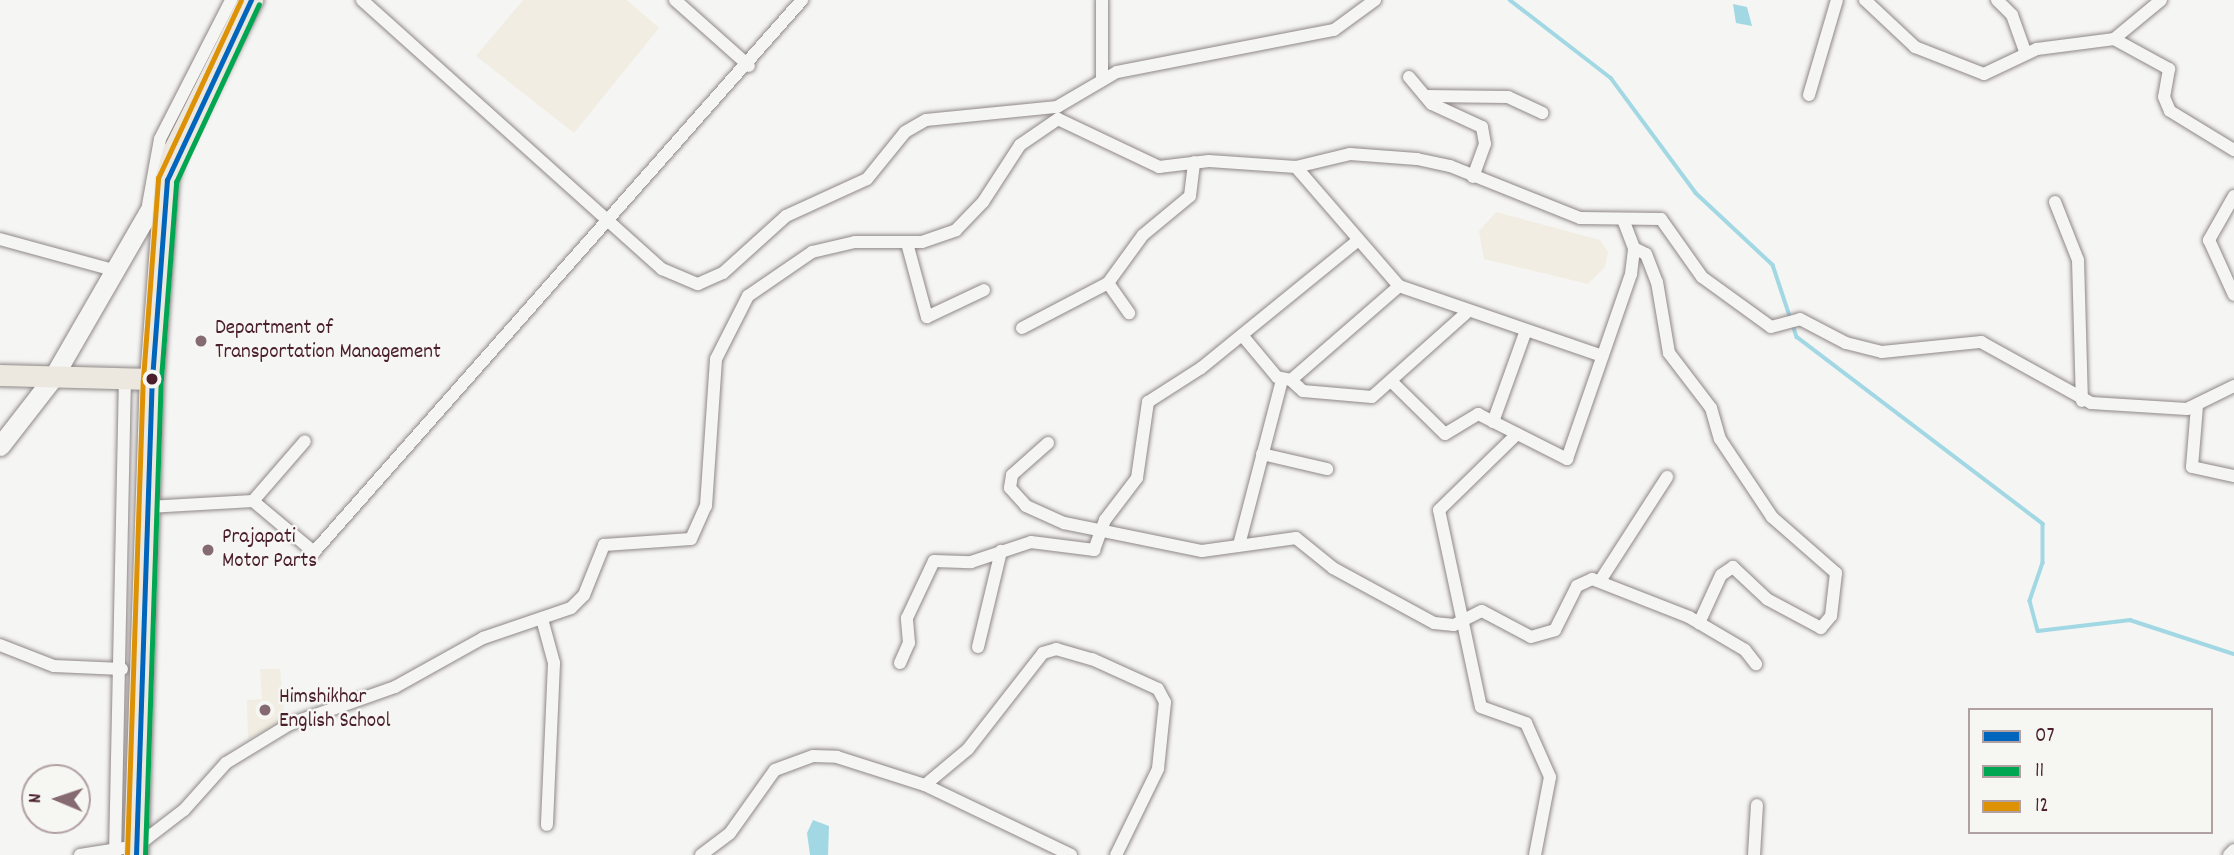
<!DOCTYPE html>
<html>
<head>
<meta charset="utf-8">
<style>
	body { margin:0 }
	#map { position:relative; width:2234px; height:855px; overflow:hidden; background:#f5f5f3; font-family:Dekko,sans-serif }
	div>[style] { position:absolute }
	.built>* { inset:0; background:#f1ede2 }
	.water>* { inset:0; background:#a2d8e4 }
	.stream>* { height:3.5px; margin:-1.75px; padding:0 1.75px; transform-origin:1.75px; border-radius:1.75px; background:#a2d8e4 }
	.roads { filter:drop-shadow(0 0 2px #8f8788) drop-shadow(0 0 2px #8f8788) }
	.street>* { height:12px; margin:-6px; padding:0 6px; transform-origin:6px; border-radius:6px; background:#f5f5f3 }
	.secondary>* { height:19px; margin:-9.5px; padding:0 9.5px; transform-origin:9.5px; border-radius:9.5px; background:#f5f5f3 }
	.primary>* { height:21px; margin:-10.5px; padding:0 10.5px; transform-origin:10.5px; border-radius:10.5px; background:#ece8df }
	.highway>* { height:24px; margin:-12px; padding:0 12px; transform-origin:12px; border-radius:12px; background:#ece8df }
	.bus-1>* { height:5px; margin:-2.5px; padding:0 2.5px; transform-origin:2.5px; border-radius:2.5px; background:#0065bd }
	.bus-2>* { height:5px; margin:-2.5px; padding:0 2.5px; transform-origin:2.5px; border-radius:2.5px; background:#00a651 }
	.bus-3>* { height:5px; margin:-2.5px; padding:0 2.5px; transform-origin:2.5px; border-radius:2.5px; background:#dd9206 }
	.dots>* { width:19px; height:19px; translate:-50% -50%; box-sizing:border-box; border:4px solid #f6f6f2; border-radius:50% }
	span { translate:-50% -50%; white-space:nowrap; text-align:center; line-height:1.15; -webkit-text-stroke:5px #f6f6f2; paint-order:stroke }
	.poi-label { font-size:21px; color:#4a1f2b }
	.left { translate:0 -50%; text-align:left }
	.legend { position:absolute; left:1968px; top:708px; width:245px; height:126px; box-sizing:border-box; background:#f6f6f2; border:2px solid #b1a0a2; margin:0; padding:9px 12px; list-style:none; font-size:21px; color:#4a1f2b }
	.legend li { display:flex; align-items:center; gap:14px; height:35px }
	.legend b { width:35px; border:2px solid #b1a0a2 }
	.north { position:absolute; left:21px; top:764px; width:70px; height:70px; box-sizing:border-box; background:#f6f6f2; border:2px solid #b1a0a2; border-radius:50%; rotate:272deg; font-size:19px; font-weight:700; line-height:28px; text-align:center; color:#4a1f2b }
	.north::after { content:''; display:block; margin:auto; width:24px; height:32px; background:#866a71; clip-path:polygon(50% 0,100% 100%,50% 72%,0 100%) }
</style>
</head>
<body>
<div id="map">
	<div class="built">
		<i style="clip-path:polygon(523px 0,627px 0,659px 28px,574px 133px,476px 56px)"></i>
		<i style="clip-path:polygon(1496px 212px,1600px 240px,1608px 252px,1605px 267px,1588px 284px,1484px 259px,1479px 231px)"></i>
		<i style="clip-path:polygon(260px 669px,280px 669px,285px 720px,248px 739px,247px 700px,262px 699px)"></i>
	</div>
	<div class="water">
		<i style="clip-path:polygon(1733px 4px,1747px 7px,1752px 26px,1736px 23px)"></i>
		<i style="clip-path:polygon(813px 820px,829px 826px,828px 855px,810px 855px,807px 833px)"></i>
	</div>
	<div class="stream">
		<i style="left:1510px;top:0;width:128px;rotate:37.7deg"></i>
		<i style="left:1611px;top:78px;width:143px;rotate:53.5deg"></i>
		<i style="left:1696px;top:193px;width:105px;rotate:43.1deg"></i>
		<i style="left:1773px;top:265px;width:76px;rotate:71.6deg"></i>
		<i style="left:1797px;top:337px;width:309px;rotate:37.2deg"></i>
		<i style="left:2043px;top:524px;width:39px;rotate:90deg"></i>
		<i style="left:2043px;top:563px;width:40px;rotate:108.9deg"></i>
		<i style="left:2030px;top:601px;width:31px;rotate:75deg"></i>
		<i style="left:2038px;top:631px;width:93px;rotate:-6.8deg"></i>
		<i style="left:2130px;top:620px;width:109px;rotate:18.1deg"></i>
	</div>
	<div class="roads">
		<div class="street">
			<i style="left:362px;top:0;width:403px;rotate:41.9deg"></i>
			<i style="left:662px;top:269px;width:39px;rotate:23deg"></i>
			<i style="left:698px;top:284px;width:27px;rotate:-24deg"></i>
			<i style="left:723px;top:273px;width:85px;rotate:-42.1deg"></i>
			<i style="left:786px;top:216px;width:89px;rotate:-24.6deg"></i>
			<i style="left:867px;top:179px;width:60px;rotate:-51deg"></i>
			<i style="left:905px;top:132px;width:24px;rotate:-30deg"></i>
			<i style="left:926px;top:120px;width:132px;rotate:-5.7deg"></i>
			<i style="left:1057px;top:107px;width:69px;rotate:-30.3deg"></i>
			<i style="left:1117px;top:72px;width:221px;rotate:-11deg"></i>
			<i style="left:1334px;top:30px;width:51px;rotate:-36.2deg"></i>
			<i style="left:675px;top:0;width:99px;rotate:41.7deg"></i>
			<i style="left:1102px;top:0;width:79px;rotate:90deg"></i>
			<i style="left:1865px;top:0;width:69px;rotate:43.2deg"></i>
			<i style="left:1915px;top:47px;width:74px;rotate:21.4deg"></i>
			<i style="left:1984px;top:74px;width:59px;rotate:-25.3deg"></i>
			<i style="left:2037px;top:49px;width:78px;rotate:-7.4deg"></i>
			<i style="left:2114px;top:39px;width:61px;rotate:-39.7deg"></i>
			<i style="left:1997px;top:0;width:21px;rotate:45deg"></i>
			<i style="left:2012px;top:15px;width:41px;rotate:70.3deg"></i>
			<i style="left:2114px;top:39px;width:63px;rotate:28.6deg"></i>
			<i style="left:2169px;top:69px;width:28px;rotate:100deg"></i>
			<i style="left:2164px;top:97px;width:15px;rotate:67deg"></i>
			<i style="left:2170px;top:111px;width:75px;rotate:31.4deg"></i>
			<i style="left:1409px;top:77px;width:35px;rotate:50deg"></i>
			<i style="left:1432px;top:104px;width:55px;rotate:24.7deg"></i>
			<i style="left:1482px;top:127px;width:17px;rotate:80deg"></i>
			<i style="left:1485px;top:144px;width:35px;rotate:110deg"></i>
			<i style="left:1809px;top:95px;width:99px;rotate:-73.6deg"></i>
			<i style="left:1426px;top:96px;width:82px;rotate:0.7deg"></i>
			<i style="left:1508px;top:97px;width:38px;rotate:25deg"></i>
			<i style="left:1058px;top:119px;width:112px;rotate:25.4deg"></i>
			<i style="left:1159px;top:167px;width:50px;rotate:-6.8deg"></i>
			<i style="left:1209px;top:161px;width:87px;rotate:3.9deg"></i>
			<i style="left:1296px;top:167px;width:56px;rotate:-13.5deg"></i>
			<i style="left:1350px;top:154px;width:67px;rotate:4.3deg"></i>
			<i style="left:1417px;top:159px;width:34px;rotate:12deg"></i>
			<i style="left:1450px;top:166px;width:140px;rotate:21.8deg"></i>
			<i style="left:1580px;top:218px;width:81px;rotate:0.7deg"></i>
			<i style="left:1661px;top:219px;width:71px;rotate:54.7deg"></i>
			<i style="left:1702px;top:277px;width:85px;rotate:35.9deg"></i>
			<i style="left:1771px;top:327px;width:30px;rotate:-15deg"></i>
			<i style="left:1800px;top:319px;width:52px;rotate:27.6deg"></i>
			<i style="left:1846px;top:343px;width:37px;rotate:14deg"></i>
			<i style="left:1882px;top:352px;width:100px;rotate:-5.8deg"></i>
			<i style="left:1981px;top:342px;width:126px;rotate:29deg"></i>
			<i style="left:2091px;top:403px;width:96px;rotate:3.6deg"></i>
			<i style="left:2187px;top:409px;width:52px;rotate:-26.1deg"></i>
			<i style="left:1296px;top:167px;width:157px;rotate:49.1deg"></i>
			<i style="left:1399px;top:286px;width:215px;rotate:19deg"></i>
			<i style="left:2234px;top:196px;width:51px;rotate:119.6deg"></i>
			<i style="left:2209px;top:240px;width:60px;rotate:65.6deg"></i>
			<i style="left:2055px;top:202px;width:62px;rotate:68.4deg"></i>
			<i style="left:2078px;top:260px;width:141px;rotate:88.4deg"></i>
			<i style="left:148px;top:205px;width:67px;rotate:-79.7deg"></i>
			<i style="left:160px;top:139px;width:156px;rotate:-62.9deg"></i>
			<i style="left:0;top:239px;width:117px;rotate:15.3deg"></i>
			<i style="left:907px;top:243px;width:77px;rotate:74.9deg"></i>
			<i style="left:927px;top:317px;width:63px;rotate:-25.3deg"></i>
			<i style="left:1634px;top:248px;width:13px;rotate:27deg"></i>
			<i style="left:1646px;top:254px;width:30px;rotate:69deg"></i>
			<i style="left:1657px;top:282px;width:72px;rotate:80.4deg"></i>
			<i style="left:1669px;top:353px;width:69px;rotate:52.6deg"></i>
			<i style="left:1711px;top:408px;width:32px;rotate:74deg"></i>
			<i style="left:1720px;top:439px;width:94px;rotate:56.3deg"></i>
			<i style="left:1772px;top:517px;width:85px;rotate:41.2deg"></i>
			<i style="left:1836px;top:573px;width:43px;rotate:96.6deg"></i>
			<i style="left:1831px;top:616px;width:16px;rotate:130deg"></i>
			<i style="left:1821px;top:628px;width:61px;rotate:-151.8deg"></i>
			<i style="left:1767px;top:599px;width:47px;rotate:-136.7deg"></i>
			<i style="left:1733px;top:567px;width:14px;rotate:146deg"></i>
			<i style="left:1721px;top:575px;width:53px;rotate:114.6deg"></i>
			<i style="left:1108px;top:283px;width:37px;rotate:55deg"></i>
			<i style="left:1022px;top:328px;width:97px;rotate:-27.6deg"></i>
			<i style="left:1108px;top:283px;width:59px;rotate:-53.9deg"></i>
			<i style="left:1143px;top:235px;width:61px;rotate:-39.7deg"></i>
			<i style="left:1190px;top:196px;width:34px;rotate:-83deg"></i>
			<i style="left:1242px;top:335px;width:55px;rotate:50.2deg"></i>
			<i style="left:1277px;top:377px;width:14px;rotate:12deg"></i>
			<i style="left:1291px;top:380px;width:143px;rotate:-41deg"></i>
			<i style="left:1291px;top:380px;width:16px;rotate:43deg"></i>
			<i style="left:1303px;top:391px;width:69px;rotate:5deg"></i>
			<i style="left:1372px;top:397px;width:125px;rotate:-41.7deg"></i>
			<i style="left:1392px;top:382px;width:74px;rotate:44.5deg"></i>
			<i style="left:1445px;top:434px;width:39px;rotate:-31deg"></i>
			<i style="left:1478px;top:414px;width:100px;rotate:26.8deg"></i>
			<i style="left:1567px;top:459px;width:196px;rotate:-70.9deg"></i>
			<i style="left:1631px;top:274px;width:26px;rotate:-83deg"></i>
			<i style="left:1634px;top:248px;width:30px;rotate:-111deg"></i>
			<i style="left:2197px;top:406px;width:61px;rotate:94.7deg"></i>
			<i style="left:2192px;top:467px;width:43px;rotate:12.1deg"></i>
			<i style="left:1493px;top:422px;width:95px;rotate:-70.2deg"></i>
			<i style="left:1517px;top:434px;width:109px;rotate:135.7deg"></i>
			<i style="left:1439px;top:510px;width:201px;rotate:78deg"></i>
			<i style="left:1481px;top:707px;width:48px;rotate:19.6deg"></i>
			<i style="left:1526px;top:723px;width:59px;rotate:66deg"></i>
			<i style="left:1550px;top:777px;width:79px;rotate:100.9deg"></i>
			<i style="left:1048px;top:443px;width:48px;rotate:138.4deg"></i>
			<i style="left:1012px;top:475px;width:13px;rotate:99deg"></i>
			<i style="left:1010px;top:488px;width:24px;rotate:48deg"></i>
			<i style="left:1026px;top:506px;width:42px;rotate:24.1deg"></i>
			<i style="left:1064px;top:523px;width:141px;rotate:11.5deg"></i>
			<i style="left:1202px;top:551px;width:95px;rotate:-7.9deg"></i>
			<i style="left:1296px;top:538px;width:48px;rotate:39deg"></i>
			<i style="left:1333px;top:568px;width:115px;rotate:28.6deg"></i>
			<i style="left:1434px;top:623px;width:20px;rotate:6deg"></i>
			<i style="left:1454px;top:625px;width:31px;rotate:-27deg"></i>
			<i style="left:1482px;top:611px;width:55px;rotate:28deg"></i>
			<i style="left:1531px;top:637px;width:25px;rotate:-16deg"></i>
			<i style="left:1555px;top:630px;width:49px;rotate:-63.4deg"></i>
			<i style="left:1577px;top:586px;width:17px;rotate:-25deg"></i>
			<i style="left:1592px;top:579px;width:104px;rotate:21.4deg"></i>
			<i style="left:1689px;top:617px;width:65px;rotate:30.5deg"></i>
			<i style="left:1745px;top:650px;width:18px;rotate:52deg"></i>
			<i style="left:1262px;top:454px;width:67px;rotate:13deg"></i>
			<i style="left:253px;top:501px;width:80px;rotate:39.9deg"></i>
			<i style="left:314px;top:552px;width:737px;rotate:-48.52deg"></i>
			<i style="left:148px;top:507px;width:105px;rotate:-3.3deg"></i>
			<i style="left:253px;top:501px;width:79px;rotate:-49.1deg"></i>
			<i style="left:1239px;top:545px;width:171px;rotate:-75.4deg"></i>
			<i style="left:1600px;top:581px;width:124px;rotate:-57.2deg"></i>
			<i style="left:542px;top:619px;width:46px;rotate:74.7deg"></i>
			<i style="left:554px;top:663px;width:162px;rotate:92.5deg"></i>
			<i style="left:0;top:645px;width:58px;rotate:21.3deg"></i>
			<i style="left:54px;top:666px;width:68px;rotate:2.5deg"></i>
			<i style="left:978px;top:647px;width:99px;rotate:-76.5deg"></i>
			<i style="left:900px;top:663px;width:22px;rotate:-66deg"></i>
			<i style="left:909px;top:643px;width:25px;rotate:-95deg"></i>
			<i style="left:907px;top:618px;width:63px;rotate:-64.7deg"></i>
			<i style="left:934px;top:561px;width:37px;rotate:2deg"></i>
			<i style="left:971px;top:562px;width:63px;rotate:-18.4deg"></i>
			<i style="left:1031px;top:542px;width:64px;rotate:7.2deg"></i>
			<i style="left:1094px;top:550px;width:32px;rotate:-70deg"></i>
			<i style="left:1105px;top:520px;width:53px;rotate:-52.7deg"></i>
			<i style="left:1137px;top:478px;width:77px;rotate:-81.8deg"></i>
			<i style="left:1148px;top:402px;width:63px;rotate:-32.7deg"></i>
			<i style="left:1201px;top:368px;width:201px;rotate:-39.1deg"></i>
			<i style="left:925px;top:785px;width:56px;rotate:-39.9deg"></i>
			<i style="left:968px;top:749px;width:122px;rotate:-52deg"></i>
			<i style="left:1043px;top:653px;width:14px;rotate:-17deg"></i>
			<i style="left:1056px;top:649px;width:37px;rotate:16deg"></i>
			<i style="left:1092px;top:659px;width:72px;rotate:24.4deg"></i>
			<i style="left:1158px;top:689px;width:15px;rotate:62deg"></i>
			<i style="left:1165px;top:702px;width:67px;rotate:96deg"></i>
			<i style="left:1158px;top:769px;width:96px;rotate:116deg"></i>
			<i style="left:80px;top:855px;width:58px;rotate:-9deg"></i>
			<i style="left:137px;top:846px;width:59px;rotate:-37.5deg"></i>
			<i style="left:184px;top:810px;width:63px;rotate:-48.2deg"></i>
			<i style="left:226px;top:763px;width:75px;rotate:-31.4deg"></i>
			<i style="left:290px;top:724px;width:111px;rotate:-19.4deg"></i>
			<i style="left:395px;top:687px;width:101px;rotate:-29.1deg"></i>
			<i style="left:483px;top:638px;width:93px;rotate:-18.8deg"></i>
			<i style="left:571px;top:608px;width:18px;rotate:-45deg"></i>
			<i style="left:584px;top:595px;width:54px;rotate:-68.2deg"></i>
			<i style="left:604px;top:545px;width:87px;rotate:-3.9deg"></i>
			<i style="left:691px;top:539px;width:36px;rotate:-66deg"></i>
			<i style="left:706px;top:506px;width:147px;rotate:-86.1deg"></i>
			<i style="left:716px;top:359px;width:71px;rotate:-63.1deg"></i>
			<i style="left:748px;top:296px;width:78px;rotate:-34.5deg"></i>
			<i style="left:812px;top:252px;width:44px;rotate:-13.1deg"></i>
			<i style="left:855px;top:242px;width:67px"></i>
			<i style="left:922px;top:242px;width:36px;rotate:-19deg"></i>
			<i style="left:956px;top:230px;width:39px;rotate:-46deg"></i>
			<i style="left:983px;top:202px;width:68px;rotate:-57deg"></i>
			<i style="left:1020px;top:145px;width:46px;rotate:-34.4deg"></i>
			<i style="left:115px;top:855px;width:473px;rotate:-88.8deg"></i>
			<i style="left:701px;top:855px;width:36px;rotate:-37deg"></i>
			<i style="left:730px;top:833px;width:77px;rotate:-54.5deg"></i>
			<i style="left:775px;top:770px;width:40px;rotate:-20.2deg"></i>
			<i style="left:813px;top:756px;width:24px;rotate:2deg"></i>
			<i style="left:837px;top:757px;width:92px;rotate:17.7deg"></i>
			<i style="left:925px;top:785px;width:162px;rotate:25.6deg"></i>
			<i style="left:1754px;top:855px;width:50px;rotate:-86.6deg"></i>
			<i style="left:2229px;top:855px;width:7px;rotate:-45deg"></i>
		</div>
		<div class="secondary">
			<i style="left:0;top:446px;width:85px;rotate:-52.2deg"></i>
			<i style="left:52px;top:379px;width:230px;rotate:-60deg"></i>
		</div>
		<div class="primary">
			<i style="left:0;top:375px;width:152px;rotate:1.5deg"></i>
		</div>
		<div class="highway">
			<i style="left:136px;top:855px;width:476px;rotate:-88.1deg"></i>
			<i style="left:152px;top:379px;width:200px;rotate:-85.7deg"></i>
			<i style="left:167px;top:180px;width:29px;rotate:-74deg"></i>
			<i style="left:175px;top:152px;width:170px;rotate:-63.4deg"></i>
		</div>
	</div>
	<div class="bus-1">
		<i style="left:136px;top:855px;width:476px;rotate:-88.1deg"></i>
		<i style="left:152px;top:379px;width:200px;rotate:-85.7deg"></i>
		<i style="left:167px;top:180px;width:199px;rotate:-65deg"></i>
	</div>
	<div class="bus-2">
		<i style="left:145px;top:855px;width:476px;rotate:-88.1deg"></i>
		<i style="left:161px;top:379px;width:198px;rotate:-85.6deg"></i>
		<i style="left:176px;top:182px;width:196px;rotate:-65deg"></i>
	</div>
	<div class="bus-3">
		<i style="left:127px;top:855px;width:476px;rotate:-88.1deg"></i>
		<i style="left:143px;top:379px;width:202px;rotate:-85.7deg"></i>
		<i style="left:158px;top:178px;width:196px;rotate:-65deg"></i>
	</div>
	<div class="dots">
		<i style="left:201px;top:341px;background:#866a71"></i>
		<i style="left:152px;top:379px;background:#4a1f2b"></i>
		<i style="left:208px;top:550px;background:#866a71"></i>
		<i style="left:265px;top:710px;background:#866a71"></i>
	</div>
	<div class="poi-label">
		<span class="left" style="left:215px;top:341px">Department of<br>Transportation Management</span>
		<span class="left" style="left:222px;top:550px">Prajapati<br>Motor Parts</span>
		<span class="left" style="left:279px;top:710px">Himshikhar<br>English School</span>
	</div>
	<ul class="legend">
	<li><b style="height:9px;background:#0065bd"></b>07</li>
	<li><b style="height:9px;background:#00a651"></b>11</li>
	<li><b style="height:9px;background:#dd9206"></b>12</li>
	</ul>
	<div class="north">N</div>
</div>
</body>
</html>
